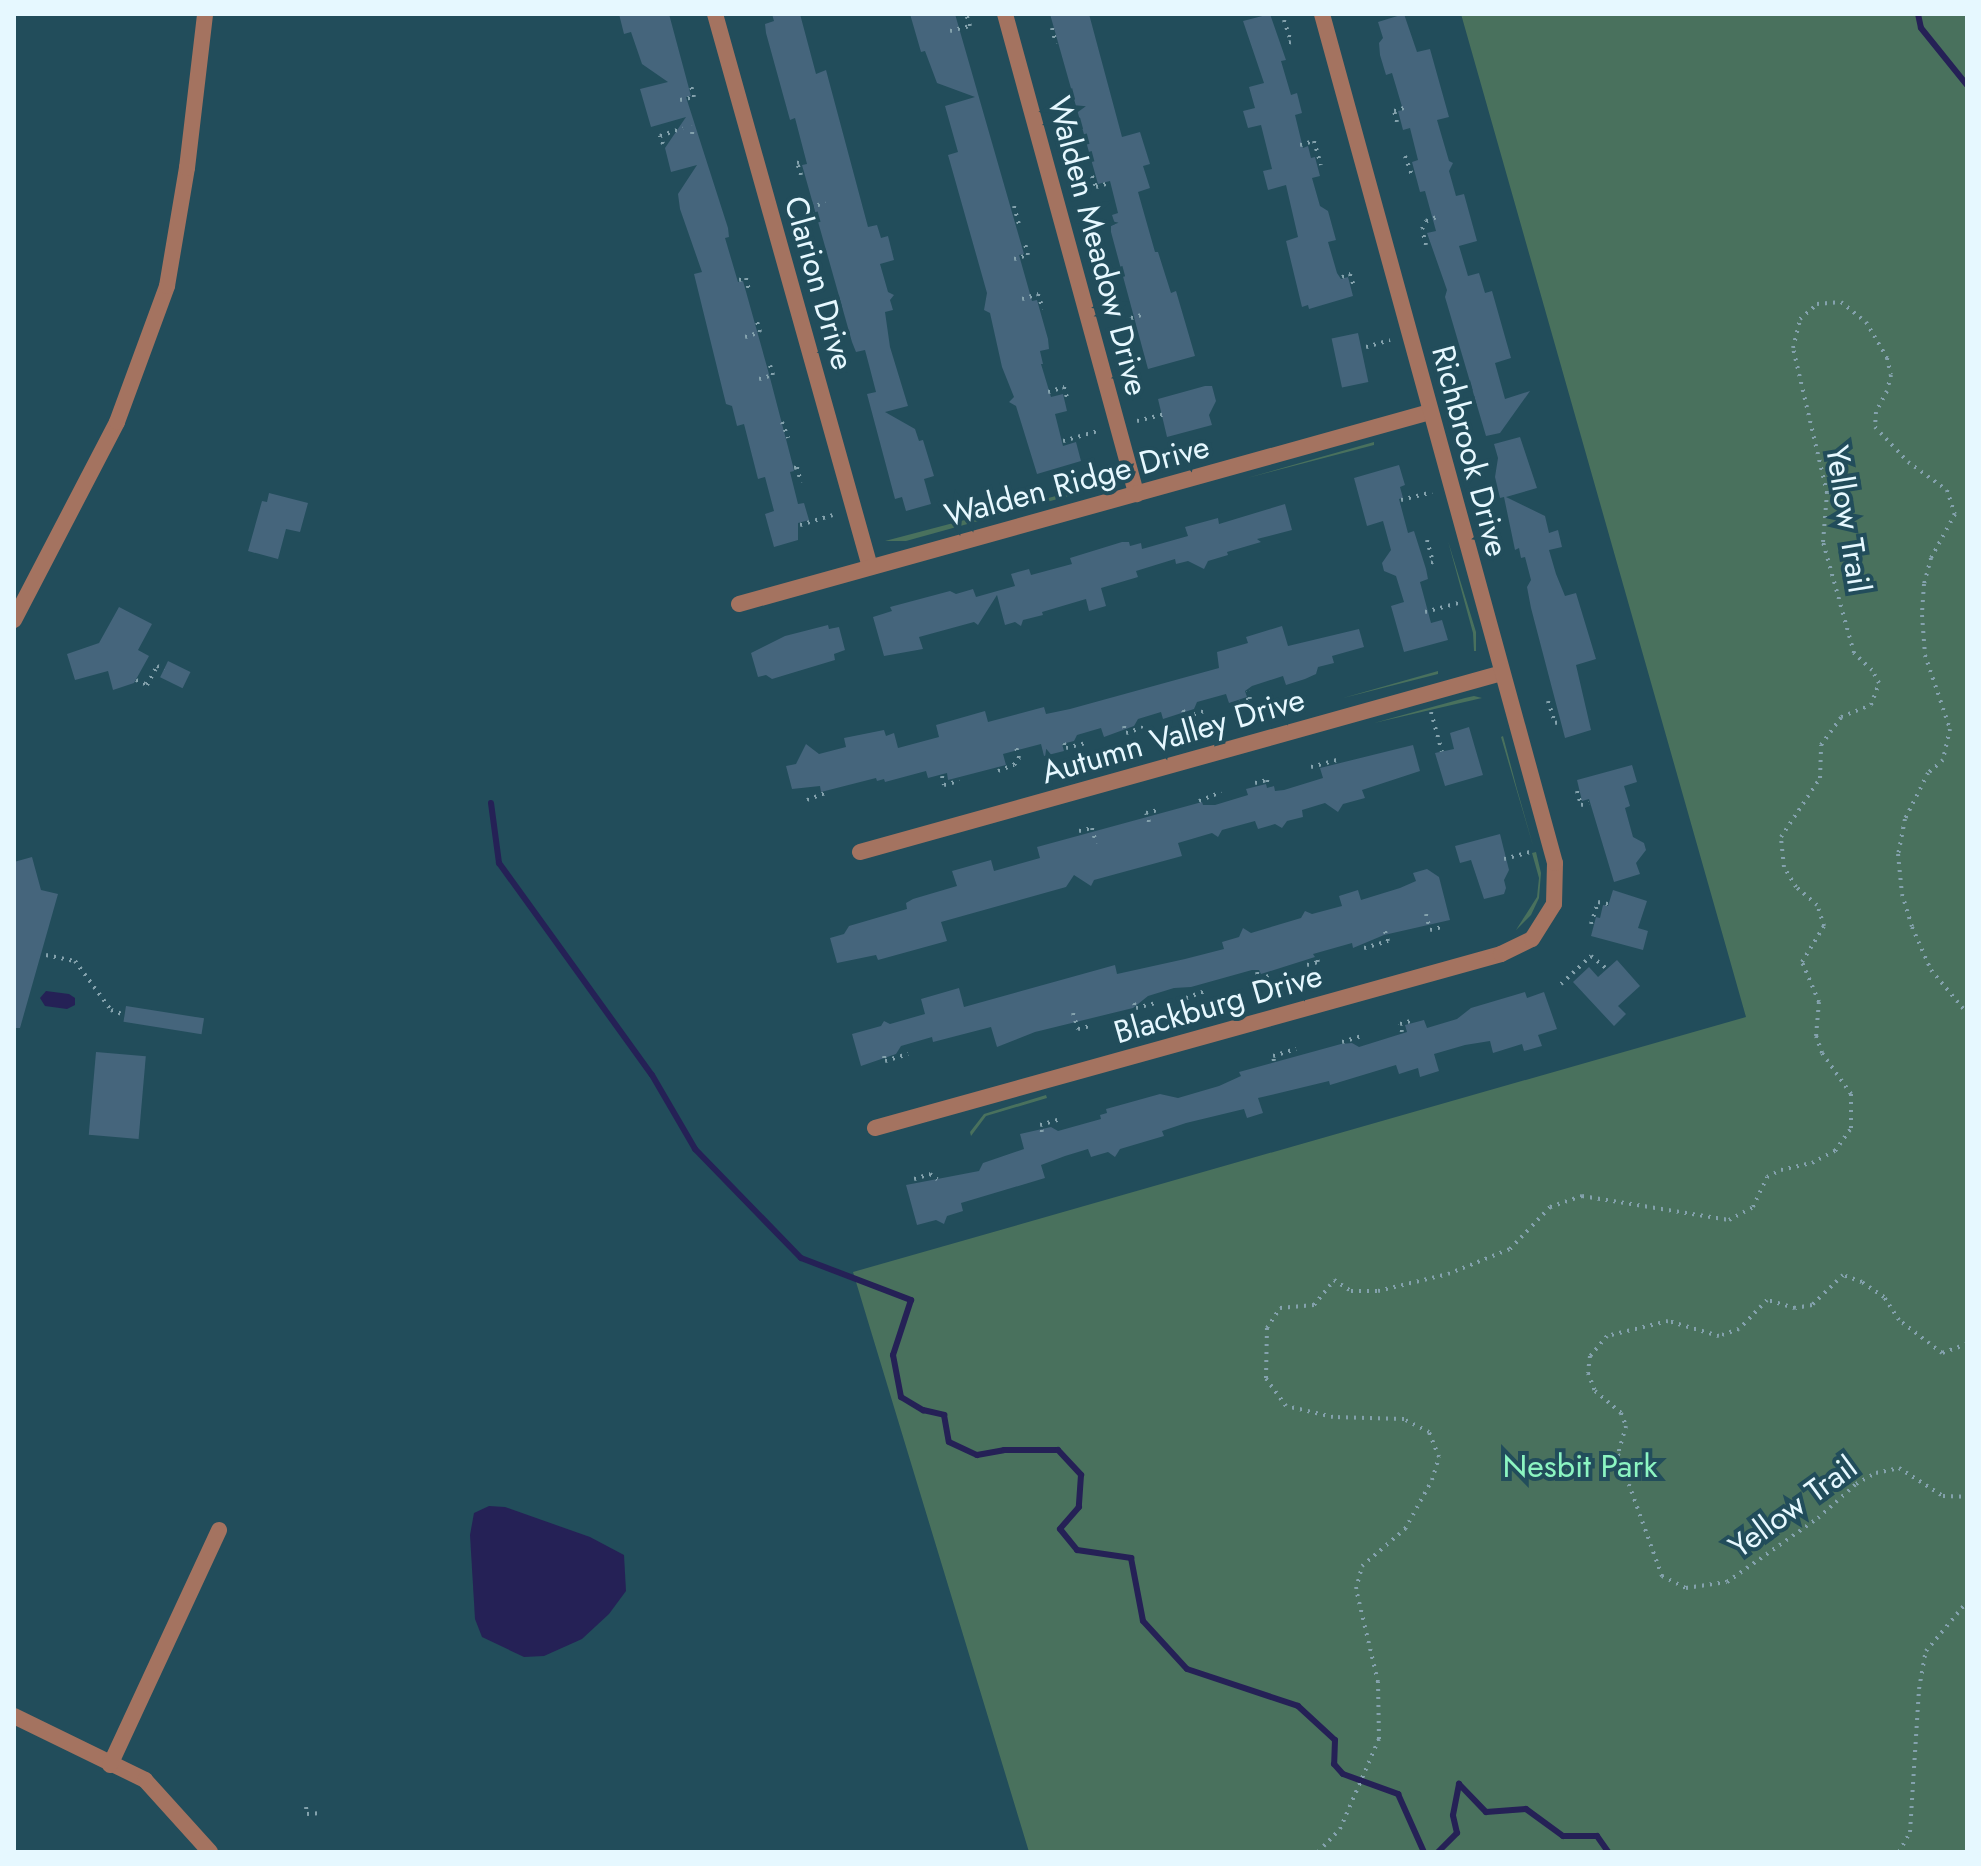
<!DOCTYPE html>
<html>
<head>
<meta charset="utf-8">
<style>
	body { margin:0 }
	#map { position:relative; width:1981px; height:1866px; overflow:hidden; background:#224d5b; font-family:Jost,sans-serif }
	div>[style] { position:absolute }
	.green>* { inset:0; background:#49715d }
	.water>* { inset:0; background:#252156 }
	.stream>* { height:6px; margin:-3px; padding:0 3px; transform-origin:3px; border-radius:3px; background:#252156 }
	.building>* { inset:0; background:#45657c; transform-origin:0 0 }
	.path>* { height:4px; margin-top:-2px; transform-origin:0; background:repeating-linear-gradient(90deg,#84a2ad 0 2px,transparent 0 8px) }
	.minor>* { height:16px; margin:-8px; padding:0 8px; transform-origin:8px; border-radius:8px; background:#a47360 }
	span { translate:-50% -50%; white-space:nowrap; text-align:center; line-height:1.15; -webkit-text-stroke:8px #224d5b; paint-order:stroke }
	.street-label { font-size:32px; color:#e6f8ff }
	.park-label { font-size:32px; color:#8cf5c2 }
	.frame { position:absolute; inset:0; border:16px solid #e6f8ff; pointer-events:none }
</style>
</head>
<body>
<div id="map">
	<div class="green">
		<i style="clip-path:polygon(1461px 14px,1967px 14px,1967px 1852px,1029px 1852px,853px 1272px,1746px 1017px)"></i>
		<i style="clip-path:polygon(1374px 442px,1374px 445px,1247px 478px)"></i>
		<i style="clip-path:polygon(1071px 492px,1072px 495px,906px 541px,885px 541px)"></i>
		<i style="clip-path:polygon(1448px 541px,1476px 632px,1476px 651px,1474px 651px,1473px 633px)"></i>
		<i style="clip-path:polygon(1438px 671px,1438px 674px,1343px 698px)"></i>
		<i style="clip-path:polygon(1474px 696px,1482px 698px,1374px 723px,1465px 698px)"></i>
		<i style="clip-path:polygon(1503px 736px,1517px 789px,1534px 849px,1501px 737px)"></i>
		<i style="clip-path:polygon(1536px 852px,1541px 873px,1539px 898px,1531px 915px,1516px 930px,1537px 897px,1539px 878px,1532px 853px)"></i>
		<i style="clip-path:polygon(1046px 1095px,1047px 1098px,986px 1116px,971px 1136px,970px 1132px,984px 1114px)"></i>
	</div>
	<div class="water">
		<i style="clip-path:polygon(46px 991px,69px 994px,75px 998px,75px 1005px,67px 1009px,45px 1006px,40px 998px)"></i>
		<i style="clip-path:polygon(489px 1506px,505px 1507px,590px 1537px,624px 1555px,626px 1591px,609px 1614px,582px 1639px,544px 1656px,524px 1657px,482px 1637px,475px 1619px,470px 1535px,474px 1513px)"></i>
	</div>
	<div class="stream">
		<i style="left:1918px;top:14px;width:14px;rotate:78deg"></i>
		<i style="left:1921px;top:28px;width:73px;rotate:51.1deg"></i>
		<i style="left:491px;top:803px;width:61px;rotate:82.4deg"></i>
		<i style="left:499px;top:863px;width:261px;rotate:54.2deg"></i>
		<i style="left:652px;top:1075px;width:86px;rotate:59.8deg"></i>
		<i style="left:695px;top:1149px;width:152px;rotate:45.8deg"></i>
		<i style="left:801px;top:1258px;width:118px;rotate:20.9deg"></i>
		<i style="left:911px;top:1300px;width:58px;rotate:108.1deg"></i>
		<i style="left:893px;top:1355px;width:43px;rotate:79.2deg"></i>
		<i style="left:901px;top:1397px;width:26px;rotate:31deg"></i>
		<i style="left:923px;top:1410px;width:22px;rotate:13deg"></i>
		<i style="left:944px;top:1415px;width:27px;rotate:80deg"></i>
		<i style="left:949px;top:1442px;width:31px;rotate:25deg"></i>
		<i style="left:977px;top:1455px;width:27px;rotate:-10deg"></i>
		<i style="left:1004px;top:1450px;width:54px"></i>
		<i style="left:1058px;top:1450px;width:34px;rotate:47deg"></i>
		<i style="left:1081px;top:1475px;width:32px;rotate:94deg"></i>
		<i style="left:1079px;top:1507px;width:29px;rotate:131deg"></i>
		<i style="left:1060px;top:1529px;width:27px;rotate:51deg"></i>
		<i style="left:1077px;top:1550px;width:55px;rotate:8.4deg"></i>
		<i style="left:1131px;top:1558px;width:64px;rotate:79.2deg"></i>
		<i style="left:1143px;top:1621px;width:65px;rotate:47.5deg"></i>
		<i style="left:1187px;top:1669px;width:117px;rotate:18.4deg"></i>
		<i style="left:1298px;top:1706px;width:50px;rotate:42.6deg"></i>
		<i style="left:1335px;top:1740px;width:24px;rotate:92deg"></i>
		<i style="left:1334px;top:1764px;width:13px;rotate:48deg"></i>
		<i style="left:1343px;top:1774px;width:59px;rotate:20deg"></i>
		<i style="left:1398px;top:1794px;width:64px;rotate:65.9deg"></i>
		<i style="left:1438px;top:1852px;width:27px;rotate:-45deg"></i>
		<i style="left:1457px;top:1833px;width:18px;rotate:-103deg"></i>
		<i style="left:1453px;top:1815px;width:32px;rotate:-79deg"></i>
		<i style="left:1459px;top:1784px;width:39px;rotate:46deg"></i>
		<i style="left:1486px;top:1812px;width:40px;rotate:-4.3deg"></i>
		<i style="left:1526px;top:1809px;width:46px;rotate:36.1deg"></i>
		<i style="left:1563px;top:1836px;width:34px"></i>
		<i style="left:1597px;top:1836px;width:19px;rotate:55deg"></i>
	</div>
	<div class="building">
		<i style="clip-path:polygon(619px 14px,669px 14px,691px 96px,686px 97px,728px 228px,729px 237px,725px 238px,738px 282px,743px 281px,769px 374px,793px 466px,794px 471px,790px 472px,798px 504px,804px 503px,809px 520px,798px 523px,798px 540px,774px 547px,765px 514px,774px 511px,765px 477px,758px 479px,744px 424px,737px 426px,732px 406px,726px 404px,694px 274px,702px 272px,680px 209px,678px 194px,697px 165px,671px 172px,665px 148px,686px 117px,651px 127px,640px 89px,668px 82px,642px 64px,631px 32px,624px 34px)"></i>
		<i style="clip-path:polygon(772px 14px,800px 14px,816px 74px,826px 70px,868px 227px,877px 225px,881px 238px,888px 236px,894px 260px,880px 264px,888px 292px,894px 295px,890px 300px,893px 310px,885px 312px,890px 347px,908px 406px,885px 412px,915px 429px,919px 441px,923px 440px,934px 476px,924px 479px,931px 504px,906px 511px,902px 497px,895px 499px,867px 394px,876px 392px,869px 365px,865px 350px,856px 352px,852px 342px,802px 165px,807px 164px,795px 118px,790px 120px,766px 33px,765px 24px,774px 21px)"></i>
		<i style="clip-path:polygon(910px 14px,955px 14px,1024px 254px,1019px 255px,1032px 301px,1037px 300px,1048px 339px,1049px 349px,1040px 351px,1043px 364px,1041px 364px,1051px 397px,1063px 394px,1067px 411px,1055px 414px,1063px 446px,1076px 442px,1081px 461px,1037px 474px,1016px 406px,1009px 402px,1014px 397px,1002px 367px,990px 313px,984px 310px,987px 293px,948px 155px,958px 152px,945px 106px,975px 97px,937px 83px,925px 51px,921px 52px)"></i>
		<i style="clip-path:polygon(1050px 14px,1089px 14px,1122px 137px,1140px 132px,1150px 164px,1143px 166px,1150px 188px,1138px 192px,1155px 252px,1158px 252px,1171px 293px,1176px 291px,1195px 356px,1148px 369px,1111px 232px,1111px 226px,1115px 224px,1112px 215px,1118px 213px,1110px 181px,1098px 184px)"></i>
		<i style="clip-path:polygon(1270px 14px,1286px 60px,1281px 61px,1291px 95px,1297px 93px,1302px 113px,1295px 115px,1303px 148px,1308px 146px,1311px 158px,1315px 157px,1320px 176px,1312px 178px,1320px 206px,1328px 211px,1336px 240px,1328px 242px,1337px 273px,1341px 279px,1348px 277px,1353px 296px,1309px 309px,1308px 305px,1302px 307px,1286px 241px,1298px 237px,1286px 185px,1268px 190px,1263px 171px,1272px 169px,1261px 125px,1248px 128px,1243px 111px,1255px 108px,1249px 87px,1264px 83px,1243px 21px)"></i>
		<i style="clip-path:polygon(1404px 14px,1417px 52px,1430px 49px,1449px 117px,1437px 120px,1449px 161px,1453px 163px,1449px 171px,1456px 196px,1464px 194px,1477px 241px,1459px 246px,1468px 276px,1479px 273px,1485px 293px,1492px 291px,1511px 358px,1495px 363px,1505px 399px,1530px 391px,1500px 433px,1486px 436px,1445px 297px,1447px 290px,1427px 233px,1436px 231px,1425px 191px,1420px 192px,1412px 162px,1418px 160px,1410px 128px,1403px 130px,1398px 111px,1403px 110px,1392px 73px,1386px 75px,1380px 55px,1379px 43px,1383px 38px,1378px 22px)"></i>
		<i style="left:1358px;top:333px;width:50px;height:27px;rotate:78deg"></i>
		<i style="clip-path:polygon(1205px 386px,1212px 386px,1216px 401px,1209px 415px,1212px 425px,1167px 437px,1158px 399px)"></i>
		<i style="clip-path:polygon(1520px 437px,1537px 488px,1506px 497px,1545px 516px,1549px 533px,1558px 530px,1562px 547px,1549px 550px,1556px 574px,1565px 596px,1576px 593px,1596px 659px,1576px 665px,1591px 730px,1565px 738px,1531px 608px,1527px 587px,1531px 580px,1525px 557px,1521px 558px,1519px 548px,1515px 550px,1504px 497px,1500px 498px,1495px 477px,1498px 458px,1494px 444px)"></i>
		<i style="clip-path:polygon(1399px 465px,1405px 485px,1400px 487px,1403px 498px,1399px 499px,1408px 533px,1414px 531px,1426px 569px,1428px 579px,1420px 582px,1431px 623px,1442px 620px,1448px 640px,1404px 652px,1391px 606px,1404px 602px,1396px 576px,1384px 571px,1382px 563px,1391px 550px,1383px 521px,1367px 526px,1354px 478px)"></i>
		<i style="clip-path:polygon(269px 493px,308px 503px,300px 532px,286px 529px,278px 559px,248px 551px,262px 501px,267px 502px)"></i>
		<i style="clip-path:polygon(1285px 504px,1292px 530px,1257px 539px,1261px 542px,1227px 552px,1228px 555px,1208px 561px,1204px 569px,1188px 561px,1176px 564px,1175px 559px,1136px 571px,1138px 577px,1101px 588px,1106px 606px,1089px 611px,1086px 599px,1042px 612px,1043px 615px,1023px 620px,1021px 626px,1015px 622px,1005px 625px,997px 595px,978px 625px,974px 622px,919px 637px,923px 649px,884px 656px,873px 617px,892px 611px,890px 607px,950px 591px,956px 594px,973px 589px,976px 597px,1015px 586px,1011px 574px,1029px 569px,1031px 575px,1072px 564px,1070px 558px,1122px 542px,1129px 542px,1130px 546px,1141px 543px,1142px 549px,1188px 536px,1185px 527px,1218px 518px,1219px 524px)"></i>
		<i style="clip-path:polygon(119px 607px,152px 624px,138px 650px,149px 656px,134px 683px,113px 690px,108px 671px,75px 680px,67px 654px,99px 643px)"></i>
		<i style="clip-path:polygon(828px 625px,829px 629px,839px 627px,845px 650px,834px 654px,835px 660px,772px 679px,766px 675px,758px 677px,751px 653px,785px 636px)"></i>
		<i style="clip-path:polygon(1282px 626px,1288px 646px,1359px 629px,1364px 647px,1332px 656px,1334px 663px,1318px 667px,1316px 674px,1305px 679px,1286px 685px,1283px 676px,1252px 686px,1245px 691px,1247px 697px,1229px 703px,1226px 694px,1197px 702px,1194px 709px,1163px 719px,1161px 712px,1138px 719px,1134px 726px,1104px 737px,1101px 728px,1077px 735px,1074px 741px,1062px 744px,1064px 751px,1044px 756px,1041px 744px,1003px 754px,1006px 765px,948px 780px,947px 773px,928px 778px,926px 771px,885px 782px,884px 779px,877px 781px,876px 778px,821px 792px,820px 786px,792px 789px,786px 766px,796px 764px,806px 744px,819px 754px,846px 747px,844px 738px,884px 730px,886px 736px,894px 733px,898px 748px,939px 737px,936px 725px,985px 711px,988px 722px,1044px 707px,1046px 714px,1070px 709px,1219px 668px,1217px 652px,1248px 643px,1246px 637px)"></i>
		<i style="left:168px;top:661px;width:25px;height:18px;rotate:26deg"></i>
		<i style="clip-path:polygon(1469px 727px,1483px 775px,1445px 786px,1435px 753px,1454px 749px,1450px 733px)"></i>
		<i style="clip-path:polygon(1413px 745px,1420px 771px,1362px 790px,1365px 798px,1343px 804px,1338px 812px,1325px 803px,1302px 810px,1303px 817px,1287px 821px,1282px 828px,1275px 824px,1258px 829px,1255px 821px,1222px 830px,1218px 837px,1212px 833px,1178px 843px,1182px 856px,1094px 880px,1091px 886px,1074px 875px,1066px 887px,941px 922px,947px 941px,878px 960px,876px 955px,837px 963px,830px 938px,844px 934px,849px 926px,907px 909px,906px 903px,913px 899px,957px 886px,952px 871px,991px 860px,994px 871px,1040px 858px,1037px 847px,1202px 802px,1203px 805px,1215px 805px,1248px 795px,1246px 789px,1266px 784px,1267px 788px,1274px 786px,1275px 791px,1284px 790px,1323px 778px,1320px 768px)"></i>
		<i style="clip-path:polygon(1632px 765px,1637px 782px,1624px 786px,1630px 806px,1625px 808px,1633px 837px,1644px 843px,1646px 850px,1636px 863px,1640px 874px,1614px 882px,1589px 799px,1582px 801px,1577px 780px)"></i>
		<i style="clip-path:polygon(1500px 834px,1509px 870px,1504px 880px,1506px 888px,1504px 894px,1484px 899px,1471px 860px,1460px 863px,1455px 846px)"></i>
		<i style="clip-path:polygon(32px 857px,41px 890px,58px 894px,20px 1028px,14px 1028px,14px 862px)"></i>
		<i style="clip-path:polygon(1427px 869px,1439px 877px,1450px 920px,1384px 935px,1353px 948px,1352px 943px,1313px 954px,1315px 957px,1261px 974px,1259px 970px,1252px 970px,1191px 987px,1174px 988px,1148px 996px,1133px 1008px,1035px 1032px,997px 1047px,991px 1027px,933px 1042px,932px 1037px,901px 1046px,896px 1054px,861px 1066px,852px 1034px,881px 1026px,884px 1021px,890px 1024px,925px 1014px,921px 999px,959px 988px,964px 1007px,1115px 965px,1117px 974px,1185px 959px,1224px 949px,1222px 942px,1239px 937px,1243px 928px,1251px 933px,1301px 918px,1305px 911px,1312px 914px,1342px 906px,1339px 896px,1358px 890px,1361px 900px,1400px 888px,1416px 881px,1413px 873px)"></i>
		<i style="clip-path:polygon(1613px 890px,1647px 901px,1638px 928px,1648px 931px,1643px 950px,1591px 936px,1596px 917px,1600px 918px,1603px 905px,1608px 906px)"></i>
		<i style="clip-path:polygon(1617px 960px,1640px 986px,1618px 1006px,1626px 1014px,1614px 1026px,1573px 982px,1589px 967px,1598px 977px)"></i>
		<i style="clip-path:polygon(1525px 992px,1527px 998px,1544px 992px,1557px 1029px,1538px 1035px,1542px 1046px,1524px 1051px,1522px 1044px,1493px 1053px,1490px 1041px,1465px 1045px,1434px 1054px,1439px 1071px,1420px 1077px,1418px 1068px,1399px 1074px,1396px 1065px,1330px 1085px,1329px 1081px,1258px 1098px,1263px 1113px,1247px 1118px,1244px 1109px,1186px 1123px,1162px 1131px,1164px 1136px,1120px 1149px,1115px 1157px,1108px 1152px,1091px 1157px,1088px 1149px,1065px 1156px,1041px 1165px,1045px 1178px,961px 1203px,963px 1211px,947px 1216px,944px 1224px,936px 1220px,917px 1225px,906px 1185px,979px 1171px,983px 1163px,1024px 1149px,1020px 1134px,1051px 1127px,1058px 1131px,1101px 1119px,1100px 1115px,1107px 1113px,1106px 1109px,1160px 1094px,1178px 1098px,1219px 1086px,1241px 1076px,1239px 1072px,1341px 1044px,1352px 1043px,1359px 1047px,1407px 1032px,1405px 1025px,1424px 1020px,1427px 1028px,1457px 1019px,1471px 1008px)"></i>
		<i style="left:126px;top:1006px;width:79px;height:16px;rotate:9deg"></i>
		<i style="left:96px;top:1052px;width:50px;height:83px;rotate:5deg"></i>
	</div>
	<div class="path">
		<i style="left:1284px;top:20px;width:23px;rotate:72deg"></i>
		<i style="left:1291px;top:42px;width:6px;rotate:162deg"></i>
		<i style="left:1052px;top:28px;width:16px;rotate:76deg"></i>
		<i style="left:950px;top:31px;width:21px;rotate:-14deg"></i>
		<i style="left:970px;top:26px;width:13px;rotate:-108deg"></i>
		<i style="left:680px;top:100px;width:14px;rotate:-12deg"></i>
		<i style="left:694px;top:97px;width:11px;rotate:-105deg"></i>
		<i style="left:1397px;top:122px;width:11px;rotate:-105deg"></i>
		<i style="left:1394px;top:111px;width:14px;rotate:-17deg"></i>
		<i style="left:692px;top:134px;width:8px;rotate:-83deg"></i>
		<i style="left:663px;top:144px;width:9px;rotate:-111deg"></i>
		<i style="left:660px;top:136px;width:24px;rotate:-19deg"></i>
		<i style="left:1300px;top:145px;width:15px;rotate:-16deg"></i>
		<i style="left:1314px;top:141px;width:25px;rotate:74deg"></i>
		<i style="left:1405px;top:156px;width:23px;rotate:70deg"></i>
		<i style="left:801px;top:175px;width:13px;rotate:-108deg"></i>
		<i style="left:797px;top:163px;width:7px;rotate:-16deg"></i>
		<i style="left:1092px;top:176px;width:12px;rotate:70deg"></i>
		<i style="left:1096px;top:187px;width:14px;rotate:-17deg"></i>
		<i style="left:1014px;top:206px;width:20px;rotate:75deg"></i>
		<i style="left:814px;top:222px;width:16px;rotate:-105deg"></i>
		<i style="left:810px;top:207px;width:16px;rotate:-14deg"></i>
		<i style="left:1426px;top:245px;width:16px;rotate:-104deg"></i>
		<i style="left:1422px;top:229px;width:9px;rotate:-63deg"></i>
		<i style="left:1426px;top:221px;width:12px;rotate:-20deg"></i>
		<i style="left:1014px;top:259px;width:15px;rotate:-16deg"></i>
		<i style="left:1028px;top:255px;width:11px;rotate:-105deg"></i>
		<i style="left:1342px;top:277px;width:9px;rotate:-21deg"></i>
		<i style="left:1350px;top:274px;width:13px;rotate:72deg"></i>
		<i style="left:739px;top:280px;width:7px;rotate:-16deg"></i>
		<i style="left:746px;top:278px;width:12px;rotate:76deg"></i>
		<i style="left:1022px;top:299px;width:17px;rotate:-17deg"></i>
		<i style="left:1038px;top:294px;width:16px;rotate:72deg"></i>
		<i style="left:1135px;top:333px;width:16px;rotate:-105deg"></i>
		<i style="left:1131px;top:318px;width:15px;rotate:-16deg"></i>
		<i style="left:745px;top:337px;width:16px;rotate:-18deg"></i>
		<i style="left:760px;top:332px;width:15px;rotate:-106deg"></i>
		<i style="left:1366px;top:347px;width:25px;rotate:-16deg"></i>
		<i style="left:759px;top:379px;width:15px;rotate:-16deg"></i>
		<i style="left:773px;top:375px;width:10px;rotate:-107deg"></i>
		<i style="left:1048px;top:392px;width:17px;rotate:-17deg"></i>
		<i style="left:1064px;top:387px;width:15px;rotate:74deg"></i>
		<i style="left:1137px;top:421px;width:29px;rotate:-14deg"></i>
		<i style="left:782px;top:422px;width:17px;rotate:69deg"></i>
		<i style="left:1063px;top:441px;width:37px;rotate:-16deg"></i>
		<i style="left:794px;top:468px;width:3px;rotate:-18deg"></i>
		<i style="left:797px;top:467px;width:16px;rotate:76deg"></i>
		<i style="left:1401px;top:500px;width:32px;rotate:-14deg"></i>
		<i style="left:800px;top:525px;width:34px;rotate:-17deg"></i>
		<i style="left:1427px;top:540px;width:23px;rotate:75deg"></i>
		<i style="left:1433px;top:562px;width:5px;rotate:158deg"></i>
		<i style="left:1425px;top:612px;width:38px;rotate:-15deg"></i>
		<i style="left:136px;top:680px;width:12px;rotate:24deg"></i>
		<i style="left:147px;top:685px;width:21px;rotate:-62deg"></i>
		<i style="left:157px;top:666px;width:8px;rotate:23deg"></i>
		<i style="left:1548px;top:701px;width:23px;rotate:72deg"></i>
		<i style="left:1555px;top:723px;width:5px;rotate:-11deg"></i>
		<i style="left:1239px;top:703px;width:12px;rotate:-20deg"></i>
		<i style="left:1250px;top:699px;width:8px;rotate:-104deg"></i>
		<i style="left:1183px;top:710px;width:8px;rotate:67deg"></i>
		<i style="left:1186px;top:717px;width:22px;rotate:-18deg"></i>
		<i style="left:1431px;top:712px;width:41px;rotate:74.6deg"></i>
		<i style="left:1124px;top:726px;width:7px;rotate:74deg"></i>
		<i style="left:1126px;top:733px;width:22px;rotate:-18deg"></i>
		<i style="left:1064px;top:743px;width:5px;rotate:68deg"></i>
		<i style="left:1066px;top:748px;width:21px;rotate:-14deg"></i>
		<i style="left:1311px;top:767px;width:27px;rotate:-15deg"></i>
		<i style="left:998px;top:771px;width:17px;rotate:-21deg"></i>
		<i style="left:1014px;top:765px;width:9px;rotate:-54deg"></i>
		<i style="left:1019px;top:758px;width:11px;rotate:-105deg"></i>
		<i style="left:942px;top:776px;width:9px;rotate:77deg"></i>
		<i style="left:944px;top:785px;width:16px;rotate:-15deg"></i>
		<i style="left:1255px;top:783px;width:12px;rotate:-14deg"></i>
		<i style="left:1267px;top:780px;width:6px;rotate:72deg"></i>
		<i style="left:1577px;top:791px;width:15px;rotate:74deg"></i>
		<i style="left:1581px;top:805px;width:8px;rotate:-14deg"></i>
		<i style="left:807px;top:800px;width:22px;rotate:-21deg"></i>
		<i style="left:1199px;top:801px;width:24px;rotate:-22deg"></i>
		<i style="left:1149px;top:822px;width:9px;rotate:-108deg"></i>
		<i style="left:1146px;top:813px;width:12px;rotate:-14deg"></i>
		<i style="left:1079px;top:831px;width:13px;rotate:-13deg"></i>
		<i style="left:1092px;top:828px;width:16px;rotate:75deg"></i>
		<i style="left:1504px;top:859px;width:27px;rotate:-15deg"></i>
		<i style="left:1426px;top:914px;width:16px;rotate:76deg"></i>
		<i style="left:1430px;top:930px;width:12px;rotate:-14deg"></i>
		<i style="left:1591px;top:924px;width:23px;rotate:-72deg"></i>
		<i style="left:1598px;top:902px;width:14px;rotate:12deg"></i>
		<i style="left:1364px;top:948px;width:25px;rotate:-16deg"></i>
		<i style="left:1388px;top:941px;width:14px;rotate:-107deg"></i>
		<i style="left:46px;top:955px;width:30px;rotate:12deg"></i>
		<i style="left:75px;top:961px;width:61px;rotate:53.7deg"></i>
		<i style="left:111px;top:1010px;width:15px;rotate:20deg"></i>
		<i style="left:1307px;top:965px;width:11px;rotate:-15deg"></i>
		<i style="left:1318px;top:962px;width:6px;rotate:-108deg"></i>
		<i style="left:1257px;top:972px;width:7px;rotate:74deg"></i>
		<i style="left:1259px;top:979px;width:14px;rotate:-17deg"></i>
		<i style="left:1561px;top:984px;width:41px;rotate:-43deg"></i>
		<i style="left:1591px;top:956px;width:19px;rotate:39deg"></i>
		<i style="left:1186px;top:998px;width:23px;rotate:-20deg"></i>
		<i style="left:1134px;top:1003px;width:5px;rotate:68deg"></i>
		<i style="left:1136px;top:1008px;width:21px;rotate:-14deg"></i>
		<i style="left:1073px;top:1013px;width:17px;rotate:73deg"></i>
		<i style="left:1078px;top:1029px;width:12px;rotate:-14deg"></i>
		<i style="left:1402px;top:1032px;width:8px;rotate:-104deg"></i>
		<i style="left:1400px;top:1024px;width:15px;rotate:-16deg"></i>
		<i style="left:1342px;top:1042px;width:21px;rotate:-17deg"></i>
		<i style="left:884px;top:1056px;width:5px;rotate:79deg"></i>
		<i style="left:885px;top:1061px;width:24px;rotate:-17deg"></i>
		<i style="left:1274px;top:1061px;width:5px;rotate:-101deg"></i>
		<i style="left:1273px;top:1056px;width:24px;rotate:-17deg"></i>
		<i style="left:1042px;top:1132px;width:7px;rotate:-106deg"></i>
		<i style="left:1040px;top:1125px;width:22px;rotate:-16deg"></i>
		<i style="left:914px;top:1179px;width:17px;rotate:-17deg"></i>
		<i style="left:930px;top:1174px;width:9px;rotate:36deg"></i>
		<i style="left:1967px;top:1344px;width:27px;rotate:160deg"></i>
		<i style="left:1942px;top:1353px;width:54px;rotate:-142.5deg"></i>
		<i style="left:1899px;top:1320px;width:27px;rotate:-123deg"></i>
		<i style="left:1884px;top:1297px;width:27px;rotate:-146deg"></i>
		<i style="left:1862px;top:1282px;width:20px;rotate:-160deg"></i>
		<i style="left:1843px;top:1275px;width:43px;rotate:135.9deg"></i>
		<i style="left:1812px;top:1305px;width:17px;rotate:170deg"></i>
		<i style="left:1795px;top:1308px;width:29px;rotate:-164deg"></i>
		<i style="left:1767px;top:1300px;width:40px;rotate:134deg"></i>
		<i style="left:1739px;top:1329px;width:21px;rotate:161deg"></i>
		<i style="left:1719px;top:1336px;width:53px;rotate:-163.6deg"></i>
		<i style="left:1668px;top:1321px;width:63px;rotate:166.2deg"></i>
		<i style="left:1607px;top:1336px;width:26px;rotate:130deg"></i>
		<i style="left:1590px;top:1356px;width:17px;rotate:97deg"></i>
		<i style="left:1588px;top:1373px;width:19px;rotate:69deg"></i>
		<i style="left:1595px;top:1391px;width:34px;rotate:40deg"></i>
		<i style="left:1621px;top:1413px;width:14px;rotate:69deg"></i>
		<i style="left:1626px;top:1426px;width:29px;rotate:106deg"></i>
		<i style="left:1618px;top:1454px;width:130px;rotate:70.2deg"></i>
		<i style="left:1662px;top:1576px;width:27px;rotate:27deg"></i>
		<i style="left:1686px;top:1588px;width:41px;rotate:-8.3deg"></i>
		<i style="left:1727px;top:1582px;width:111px;rotate:-35.1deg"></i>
		<i style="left:1818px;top:1518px;width:51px;rotate:-41.8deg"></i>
		<i style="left:1856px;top:1484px;width:23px;rotate:-29deg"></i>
		<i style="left:1876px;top:1473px;width:24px;rotate:-12deg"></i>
		<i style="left:1899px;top:1468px;width:52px;rotate:32.5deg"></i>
		<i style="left:1943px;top:1496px;width:24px;rotate:2deg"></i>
		<i style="left:306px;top:1807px;width:7px;rotate:82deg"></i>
		<i style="left:307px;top:1814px;width:15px;rotate:-4deg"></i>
		<i style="left:1318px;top:1852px;width:32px;rotate:-46deg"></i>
		<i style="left:1340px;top:1829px;width:98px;rotate:-66.6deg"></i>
		<i style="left:1379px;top:1739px;width:57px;rotate:-91deg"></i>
		<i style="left:1378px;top:1682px;width:96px;rotate:-103.3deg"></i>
		<i style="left:1356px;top:1589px;width:24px;rotate:-75deg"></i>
		<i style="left:1362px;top:1566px;width:57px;rotate:-40.7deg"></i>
		<i style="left:1405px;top:1529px;width:56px;rotate:-61.1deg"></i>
		<i style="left:1432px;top:1480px;width:24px;rotate:-73deg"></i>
		<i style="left:1439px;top:1457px;width:27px;rotate:-112deg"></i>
		<i style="left:1429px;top:1432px;width:28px;rotate:-153deg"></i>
		<i style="left:1404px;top:1419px;width:71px;rotate:-178.4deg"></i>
		<i style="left:1333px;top:1417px;width:48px;rotate:-166.8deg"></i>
		<i style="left:1286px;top:1406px;width:34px;rotate:-126deg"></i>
		<i style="left:1266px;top:1378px;width:50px;rotate:-88.9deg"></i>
		<i style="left:1267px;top:1328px;width:24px;rotate:-57deg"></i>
		<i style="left:1280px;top:1308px;width:34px;rotate:-5deg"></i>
		<i style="left:1314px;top:1305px;width:32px;rotate:-51deg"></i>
		<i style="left:1334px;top:1280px;width:20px;rotate:33deg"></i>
		<i style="left:1351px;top:1291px;width:27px"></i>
		<i style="left:1378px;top:1291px;width:72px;rotate:-13.7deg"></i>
		<i style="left:1448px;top:1274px;width:67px;rotate:-22deg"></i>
		<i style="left:1510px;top:1249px;width:58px;rotate:-46.4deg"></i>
		<i style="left:1550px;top:1207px;width:34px;rotate:-19deg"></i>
		<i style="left:1582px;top:1196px;width:149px;rotate:9.3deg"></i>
		<i style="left:1729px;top:1220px;width:27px;rotate:-28deg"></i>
		<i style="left:1753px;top:1207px;width:33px;rotate:-65deg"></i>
		<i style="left:1767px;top:1177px;width:16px;rotate:-27deg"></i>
		<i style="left:1781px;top:1170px;width:32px;rotate:-13deg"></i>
		<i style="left:1812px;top:1163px;width:26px;rotate:-28deg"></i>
		<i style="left:1835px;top:1151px;width:28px;rotate:-55deg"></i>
		<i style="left:1851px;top:1128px;width:34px;rotate:-90deg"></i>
		<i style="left:1851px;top:1094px;width:50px;rotate:-125.3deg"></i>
		<i style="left:1822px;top:1053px;width:18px;rotate:-109deg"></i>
		<i style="left:1816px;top:1036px;width:34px;rotate:-85deg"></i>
		<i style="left:1819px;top:1002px;width:43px;rotate:-113deg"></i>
		<i style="left:1802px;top:962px;width:42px;rotate:-58.6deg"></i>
		<i style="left:1824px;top:926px;width:22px;rotate:-108deg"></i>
		<i style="left:1817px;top:905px;width:28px;rotate:-139deg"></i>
		<i style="left:1796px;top:887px;width:23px;rotate:-121deg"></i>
		<i style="left:1784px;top:867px;width:30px;rotate:-96deg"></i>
		<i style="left:1781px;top:837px;width:71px;rotate:-56.5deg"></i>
		<i style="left:1820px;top:778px;width:33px;rotate:-88deg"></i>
		<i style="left:1821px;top:745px;width:34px;rotate:-54deg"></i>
		<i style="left:1841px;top:717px;width:32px;rotate:-22deg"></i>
		<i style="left:1871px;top:705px;width:23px;rotate:-70deg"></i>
		<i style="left:1879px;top:683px;width:15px;rotate:-118deg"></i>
		<i style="left:1872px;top:670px;width:25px;rotate:-137deg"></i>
		<i style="left:1854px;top:653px;width:115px;rotate:-105.6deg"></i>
		<i style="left:1823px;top:542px;width:49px;rotate:-85.3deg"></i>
		<i style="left:1827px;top:493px;width:149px;rotate:-103.2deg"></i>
		<i style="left:1793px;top:348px;width:30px;rotate:-76deg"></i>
		<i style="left:1800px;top:319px;width:23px;rotate:-41deg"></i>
		<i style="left:1817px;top:304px;width:24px;rotate:-5deg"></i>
		<i style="left:1841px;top:302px;width:32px;rotate:39deg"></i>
		<i style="left:1866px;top:322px;width:42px;rotate:59.7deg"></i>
		<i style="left:1887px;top:358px;width:17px;rotate:77deg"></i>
		<i style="left:1891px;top:375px;width:16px;rotate:104deg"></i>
		<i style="left:1887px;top:391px;width:24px;rotate:118deg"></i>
		<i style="left:1876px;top:412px;width:15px;rotate:94deg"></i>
		<i style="left:1875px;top:427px;width:48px;rotate:46.7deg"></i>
		<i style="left:1908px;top:462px;width:48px;rotate:35.7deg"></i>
		<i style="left:1947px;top:490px;width:25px;rotate:72deg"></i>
		<i style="left:1955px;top:514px;width:50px;rotate:118.6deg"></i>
		<i style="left:1931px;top:558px;width:27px;rotate:105deg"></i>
		<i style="left:1924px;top:584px;width:31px;rotate:94deg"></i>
		<i style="left:1922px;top:615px;width:40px;rotate:85.7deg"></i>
		<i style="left:1925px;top:655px;width:78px;rotate:71.3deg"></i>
		<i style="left:1950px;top:729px;width:32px;rotate:103deg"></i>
		<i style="left:1943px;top:760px;width:20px;rotate:139deg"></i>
		<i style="left:1928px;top:773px;width:51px;rotate:116.6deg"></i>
		<i style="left:1905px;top:819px;width:36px;rotate:101deg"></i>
		<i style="left:1898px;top:854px;width:40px;rotate:84.3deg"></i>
		<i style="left:1902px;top:894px;width:34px;rotate:73deg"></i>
		<i style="left:1912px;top:927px;width:47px;rotate:66.2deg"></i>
		<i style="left:1931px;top:970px;width:56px;rotate:50.1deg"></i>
		<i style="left:1899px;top:1852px;width:23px;rotate:-61deg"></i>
		<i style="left:1910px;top:1832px;width:143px;rotate:-86.4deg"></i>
		<i style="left:1919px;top:1689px;width:39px;rotate:-80deg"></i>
		<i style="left:1926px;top:1651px;width:64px;rotate:-50.1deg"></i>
	</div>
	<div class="minor">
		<i style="left:715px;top:14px;width:574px;rotate:74.34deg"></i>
		<i style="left:1005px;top:14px;width:498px;rotate:74.7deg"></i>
		<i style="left:739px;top:604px;width:717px;rotate:-15.53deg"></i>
		<i style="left:14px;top:620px;width:223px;rotate:-62.5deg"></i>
		<i style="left:117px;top:422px;width:145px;rotate:-69.8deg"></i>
		<i style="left:167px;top:286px;width:120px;rotate:-80.4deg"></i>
		<i style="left:187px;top:168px;width:155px;rotate:-83.3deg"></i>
		<i style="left:860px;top:852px;width:666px;rotate:-15.58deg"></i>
		<i style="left:875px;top:1128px;width:650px;rotate:-15.53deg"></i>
		<i style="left:1501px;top:954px;width:34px;rotate:-26deg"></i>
		<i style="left:1532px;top:939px;width:41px;rotate:-57.8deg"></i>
		<i style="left:1554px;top:904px;width:41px;rotate:-88.6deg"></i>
		<i style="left:1555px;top:863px;width:880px;rotate:-105.35deg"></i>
		<i style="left:14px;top:1716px;width:146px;rotate:26deg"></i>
		<i style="left:145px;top:1780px;width:97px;rotate:47.9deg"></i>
		<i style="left:110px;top:1765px;width:259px;rotate:-65.1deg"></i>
	</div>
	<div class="street-label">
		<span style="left:1098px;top:246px;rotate:75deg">Walden Meadow Drive</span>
		<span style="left:819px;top:283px;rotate:74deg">Clarion Drive</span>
		<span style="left:1470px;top:451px;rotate:75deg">Richbrook Drive</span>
		<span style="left:1077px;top:481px;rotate:-15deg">Walden Ridge Drive</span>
		<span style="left:1848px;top:519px;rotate:81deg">Yellow Trail</span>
		<span style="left:1173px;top:736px;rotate:-16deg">Autumn Valley Drive</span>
		<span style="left:1218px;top:1004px;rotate:-16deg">Blackburg Drive</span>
		<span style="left:1793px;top:1507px;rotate:-36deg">Yellow Trail</span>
	</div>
	<div class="park-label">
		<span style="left:1580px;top:1466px">Nesbit Park</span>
	</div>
	<div class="frame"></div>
</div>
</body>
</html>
